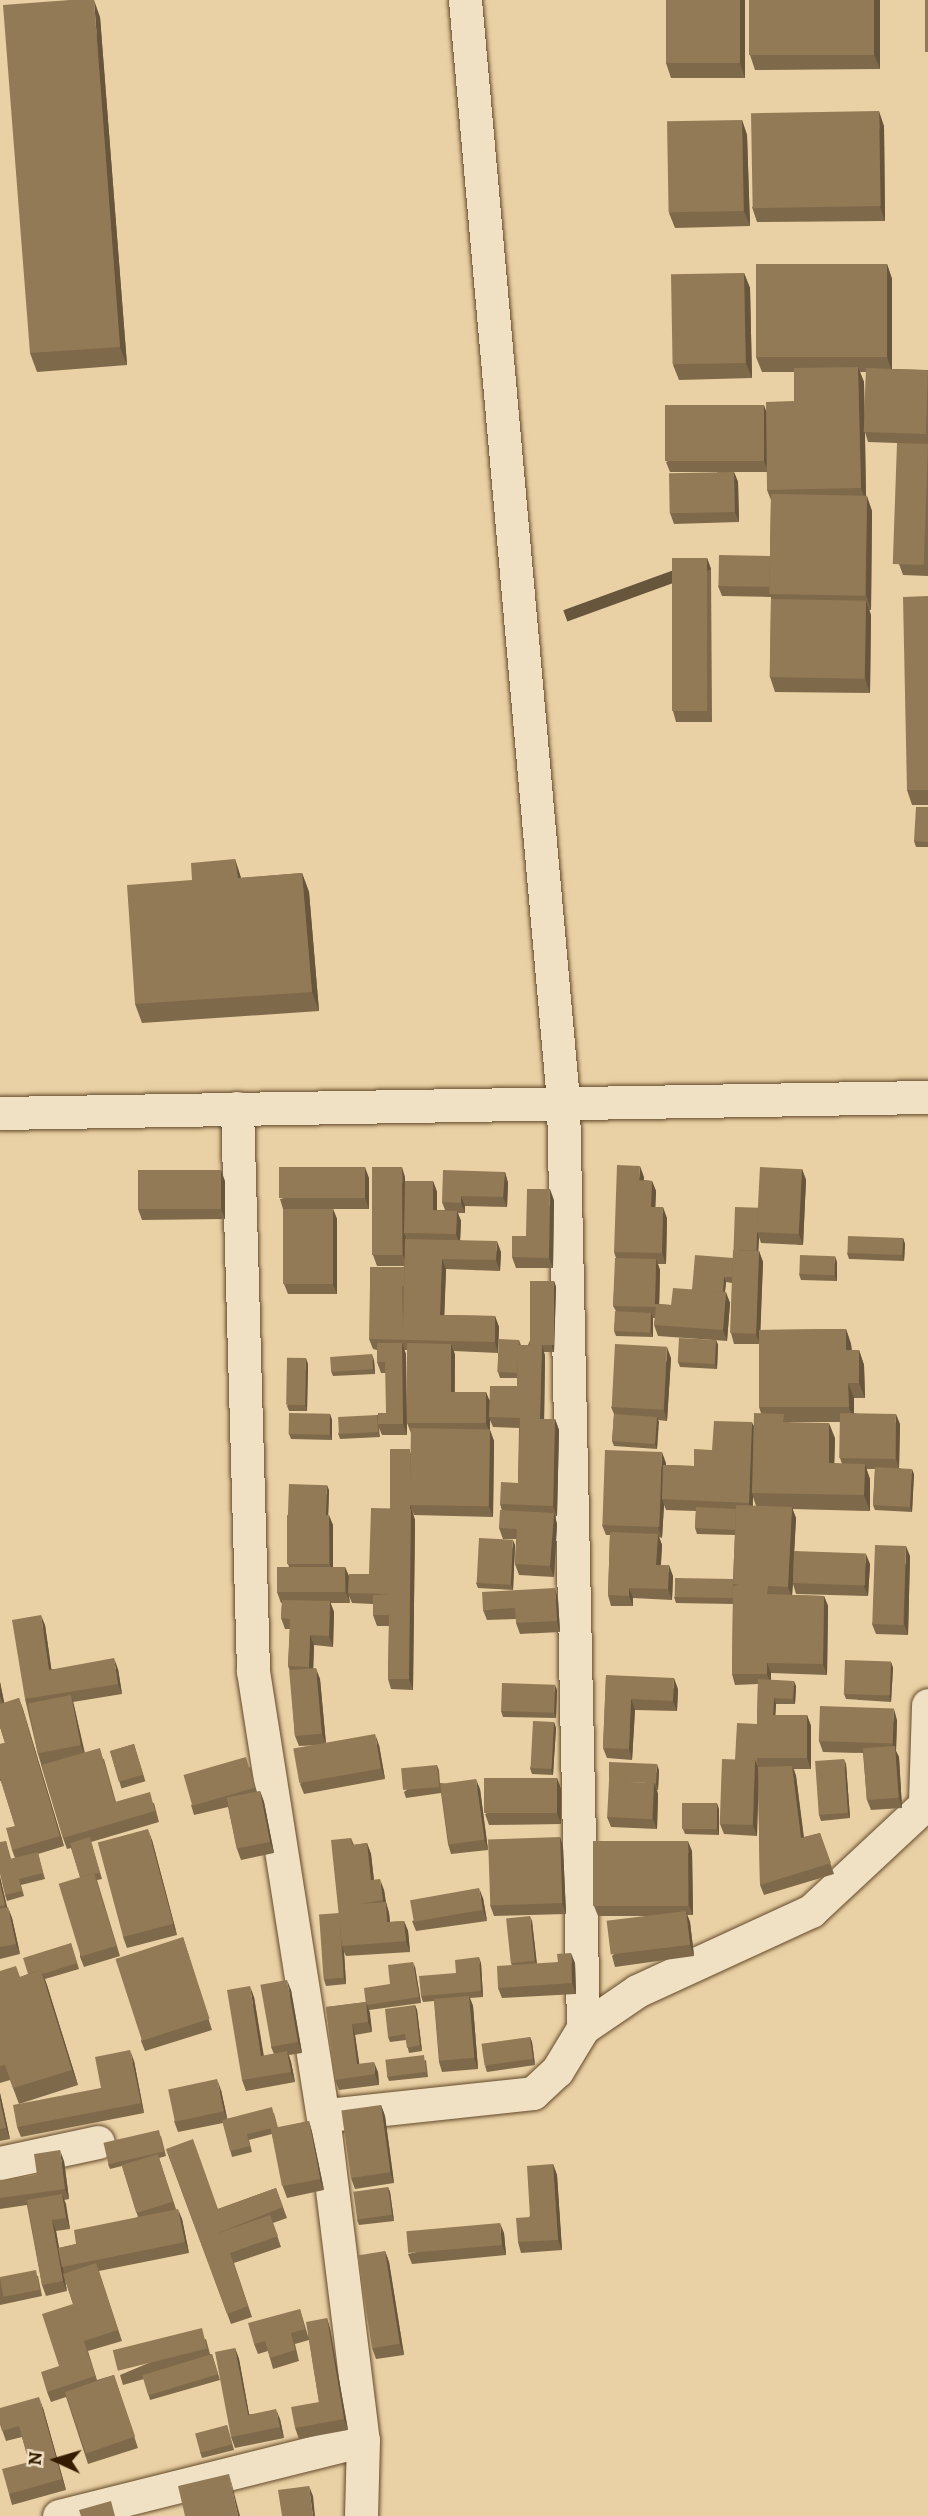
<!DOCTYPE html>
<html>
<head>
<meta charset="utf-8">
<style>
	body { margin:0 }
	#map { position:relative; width:928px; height:2516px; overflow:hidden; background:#ead1a5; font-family:Alegreya,serif }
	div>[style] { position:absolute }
	.roads { filter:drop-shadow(0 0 2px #624929) drop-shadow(0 0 2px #624929) }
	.minor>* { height:33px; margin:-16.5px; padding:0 16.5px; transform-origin:16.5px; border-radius:16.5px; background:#f1e1c4 }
	.wall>* { inset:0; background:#7e694a; transform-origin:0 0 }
	.shaded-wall>* { inset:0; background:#67553c; transform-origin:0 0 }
	.building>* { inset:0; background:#937a56; transform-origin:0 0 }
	span { translate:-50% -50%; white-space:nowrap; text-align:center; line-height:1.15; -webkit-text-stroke:5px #f1e1c4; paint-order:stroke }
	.north { position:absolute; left:21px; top:2425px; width:70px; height:70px; -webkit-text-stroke:5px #f1e1c4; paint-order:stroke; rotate:274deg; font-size:19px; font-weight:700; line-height:28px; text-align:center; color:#351c00 }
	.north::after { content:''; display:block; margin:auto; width:24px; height:32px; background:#351c00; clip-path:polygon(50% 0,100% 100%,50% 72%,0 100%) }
</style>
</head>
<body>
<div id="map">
	<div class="roads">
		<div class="minor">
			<i style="left:465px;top:0;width:1105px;rotate:84.91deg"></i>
			<i style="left:563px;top:1101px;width:927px;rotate:88.76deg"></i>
			<i style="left:237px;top:1108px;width:563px;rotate:88.37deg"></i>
			<i style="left:253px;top:1671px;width:450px;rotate:81.1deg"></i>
			<i style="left:323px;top:2116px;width:326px;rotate:83deg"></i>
			<i style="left:363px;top:2440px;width:76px;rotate:91.5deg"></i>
			<i style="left:0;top:1113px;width:928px;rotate:-0.99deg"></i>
			<i style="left:925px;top:1802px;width:97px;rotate:-88.2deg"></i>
			<i style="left:337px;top:2114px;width:197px;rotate:-6.1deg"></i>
			<i style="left:533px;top:2093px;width:33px;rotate:-43deg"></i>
			<i style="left:557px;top:2071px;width:50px;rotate:-58.8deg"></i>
			<i style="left:583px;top:2028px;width:65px;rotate:-34.4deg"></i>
			<i style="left:637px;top:1991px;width:192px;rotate:-24.7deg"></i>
			<i style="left:811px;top:1911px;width:160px;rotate:-43deg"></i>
			<i style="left:0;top:2163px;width:100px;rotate:-12.1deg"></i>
			<i style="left:59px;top:2516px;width:313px;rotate:-14deg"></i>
		</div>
	</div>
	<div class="wall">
		<i style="clip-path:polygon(745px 0,745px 78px,671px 78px,666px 63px)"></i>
		<i style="clip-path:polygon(749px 0,880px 0,880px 69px,755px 70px,750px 55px)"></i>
		<i style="clip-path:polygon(100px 17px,127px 365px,37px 372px,30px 353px)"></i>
		<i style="clip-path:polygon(742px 120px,747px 135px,750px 226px,675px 228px,669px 213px)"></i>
		<i style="clip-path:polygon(884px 126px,885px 221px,757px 222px,752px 207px)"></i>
		<i style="clip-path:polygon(evenodd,887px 264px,892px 279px,892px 369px,928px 370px,928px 576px,903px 575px,899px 564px,897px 443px,868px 442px,865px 432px,866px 496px,872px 511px,871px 610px,869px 610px,871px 615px,870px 693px,775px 692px,770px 677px,771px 597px,722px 596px,718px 586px,770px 556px,771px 500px,767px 490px,767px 472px,734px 472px,738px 482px,739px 522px,674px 524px,670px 513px,718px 472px,670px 472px,666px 462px,766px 412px,794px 401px,794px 372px,762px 372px,756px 357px,887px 264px,860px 372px,866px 372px,865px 426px,864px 382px,860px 372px)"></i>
		<i style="clip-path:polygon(744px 273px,750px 288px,752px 378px,679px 380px,673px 365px)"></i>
		<i style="clip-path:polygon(707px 558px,711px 569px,712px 722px,676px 722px,673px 711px)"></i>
		<i style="clip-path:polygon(928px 596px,928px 805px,912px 805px,907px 790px)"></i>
		<i style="clip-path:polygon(928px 807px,928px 847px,916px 847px,914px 841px)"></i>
		<i style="clip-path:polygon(235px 859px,241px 878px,302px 873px,309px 892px,319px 1011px,142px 1023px,135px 1004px,192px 880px)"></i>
		<i style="clip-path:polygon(evenodd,802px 1169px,806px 1180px,803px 1245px,761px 1243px,759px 1237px,758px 1251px,759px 1251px,763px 1262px,760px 1330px,846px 1329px,851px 1344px,852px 1350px,859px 1350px,864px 1365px,865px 1398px,854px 1398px,854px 1413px,900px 1424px,899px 1468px,914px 1474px,912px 1512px,875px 1510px,873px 1505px,875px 1469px,866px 1469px,870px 1479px,870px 1511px,792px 1509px,796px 1518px,794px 1551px,870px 1564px,868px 1596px,796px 1594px,793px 1584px,792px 1595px,824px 1596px,828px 1606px,827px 1675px,771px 1673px,771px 1680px,796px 1686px,795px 1704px,776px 1704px,775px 1715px,807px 1715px,811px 1726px,811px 1769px,794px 1769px,796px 1776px,804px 1837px,820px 1833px,834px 1874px,764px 1895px,760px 1885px,758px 1781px,757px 1836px,724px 1834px,720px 1824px,735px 1760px,757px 1724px,758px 1684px,735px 1685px,732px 1674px,733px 1604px,676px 1603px,674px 1597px,733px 1579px,735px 1535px,697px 1534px,695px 1528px,696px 1511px,666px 1510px,664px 1505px,662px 1538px,659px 1537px,662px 1545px,661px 1565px,673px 1576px,672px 1600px,633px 1598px,633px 1606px,611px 1606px,608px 1595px,610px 1535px,606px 1535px,602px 1525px,666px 1463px,666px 1465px,694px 1466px,712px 1450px,753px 1426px,761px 1413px,759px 1407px,759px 1344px,734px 1344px,731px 1333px,732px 1283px,726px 1282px,725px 1292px,730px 1303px,727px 1341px,658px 1336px,654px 1325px,655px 1318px,653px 1318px,653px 1337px,616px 1336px,614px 1331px,616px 1311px,613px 1306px,616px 1258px,614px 1252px,644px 1177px,644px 1180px,652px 1181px,656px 1191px,655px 1207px,667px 1218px,666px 1264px,658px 1264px,660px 1270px,659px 1304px,671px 1305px,733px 1258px,758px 1208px,802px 1169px,788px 1422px,840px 1422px,840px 1458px,842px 1464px,834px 1463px,835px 1438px,788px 1422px,802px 1169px,753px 1497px,756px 1506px,753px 1506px,753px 1497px)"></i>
		<i style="clip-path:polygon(evenodd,505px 1172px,508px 1183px,507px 1207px,465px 1206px,465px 1213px,458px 1213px,461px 1221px,460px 1240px,501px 1252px,500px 1271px,446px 1269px,444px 1315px,495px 1316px,499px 1327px,498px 1353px,519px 1340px,521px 1345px,528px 1345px,554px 1281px,556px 1287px,554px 1352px,544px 1352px,545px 1356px,544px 1419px,555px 1419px,559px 1430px,557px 1516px,555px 1516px,557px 1524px,554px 1577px,519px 1575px,515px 1564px,516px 1539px,503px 1539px,499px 1528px,502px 1511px,500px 1504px,518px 1483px,519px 1428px,493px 1427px,490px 1420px,490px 1430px,494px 1441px,493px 1517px,414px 1515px,412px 1510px,415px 1520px,413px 1690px,391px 1689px,388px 1679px,389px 1626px,377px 1626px,373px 1615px,373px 1604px,352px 1603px,349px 1596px,350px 1603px,330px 1603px,334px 1612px,333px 1647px,314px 1645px,313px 1668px,320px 1679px,326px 1744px,379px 1745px,385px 1779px,304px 1794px,300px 1784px,321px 1745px,299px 1746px,295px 1736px,290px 1671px,288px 1666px,290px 1629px,285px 1629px,281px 1618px,282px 1603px,281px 1603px,277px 1592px,289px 1567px,288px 1564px,329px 1490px,328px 1515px,333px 1525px,333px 1567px,345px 1567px,349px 1576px,369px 1574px,411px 1451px,411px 1433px,407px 1423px,407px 1350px,404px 1350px,406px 1354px,407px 1435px,382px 1435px,379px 1428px,380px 1437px,340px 1439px,338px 1433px,377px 1415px,386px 1413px,386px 1373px,381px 1373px,377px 1362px,377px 1350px,373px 1349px,369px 1339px,404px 1266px,377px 1266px,373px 1255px,405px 1177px,405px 1181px,433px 1181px,437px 1192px,437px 1210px,445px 1210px,442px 1202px,505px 1172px,454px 1351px,498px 1353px,498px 1372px,500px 1378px,517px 1378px,517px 1386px,489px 1400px,486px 1392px,455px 1392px,455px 1355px,454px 1351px)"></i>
		<i style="clip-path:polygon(369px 1178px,369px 1209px,333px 1209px,337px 1219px,337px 1294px,288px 1294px,284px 1284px,283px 1209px,280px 1199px)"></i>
		<i style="clip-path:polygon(225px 1181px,225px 1219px,142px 1220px,138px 1209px)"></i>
		<i style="clip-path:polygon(554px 1200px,553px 1268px,516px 1268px,512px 1257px)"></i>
		<i style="clip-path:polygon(903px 1238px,905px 1244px,904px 1261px,849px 1259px,847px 1253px)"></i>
		<i style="clip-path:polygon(837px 1262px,837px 1281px,801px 1280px,799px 1274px)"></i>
		<i style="clip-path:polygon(716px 1340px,718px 1345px,717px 1369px,680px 1367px,678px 1362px)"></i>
		<i style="clip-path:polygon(671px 1358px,667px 1421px,658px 1420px,657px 1449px,614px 1446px,612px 1441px,614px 1414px,611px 1407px)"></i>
		<i style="clip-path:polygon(374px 1360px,375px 1374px,333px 1376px,331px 1371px)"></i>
		<i style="clip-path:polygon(308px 1364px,307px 1411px,289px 1411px,287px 1406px)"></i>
		<i style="clip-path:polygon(330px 1414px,332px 1420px,332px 1440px,291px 1439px,289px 1434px)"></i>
		<i style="clip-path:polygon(515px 1545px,513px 1590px,478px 1588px,476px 1583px)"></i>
		<i style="clip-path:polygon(910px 1556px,908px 1635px,876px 1634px,872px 1624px)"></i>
		<i style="clip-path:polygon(558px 1599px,560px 1632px,520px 1634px,516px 1623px,516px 1619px,487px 1620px,483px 1610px)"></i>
		<i style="clip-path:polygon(45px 1625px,51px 1669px,118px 1669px,122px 1694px,73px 1702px,85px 1753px,104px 1759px,116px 1802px,154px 1803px,159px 1822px,91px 1842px,102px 1879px,97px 1880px,120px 1956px,84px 1967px,80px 1957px,80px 1877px,71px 1848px,67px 1849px,63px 1838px,38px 1754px,25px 1699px)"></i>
		<i style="clip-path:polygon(891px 1662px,893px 1668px,891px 1702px,846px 1699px,844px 1694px)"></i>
		<i style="clip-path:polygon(606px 1675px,678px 1689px,677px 1711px,635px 1710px,632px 1760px,607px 1758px,603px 1748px)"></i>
		<i style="clip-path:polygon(0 1682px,4px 1703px,19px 1698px,64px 1846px,38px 1854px,45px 1879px,21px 1885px,24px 1896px,7px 1901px,5px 1895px,6px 1841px,11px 1859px,15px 1858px,12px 1850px,15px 1826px,1px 1781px,0 1781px,0 1744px,5px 1743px,0 1727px)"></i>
		<i style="clip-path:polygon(557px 1690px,556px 1718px,503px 1717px,501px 1711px)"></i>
		<i style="clip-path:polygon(897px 1720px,896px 1751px,899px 1757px,902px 1808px,871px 1810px,867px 1800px,863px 1753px,823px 1752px,819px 1741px)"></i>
		<i style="clip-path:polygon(554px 1722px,556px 1728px,553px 1775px,532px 1774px,530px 1768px)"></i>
		<i style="left:134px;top:1744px;width:39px;height:25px;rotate:73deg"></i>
		<i style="clip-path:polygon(846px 1764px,850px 1818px,821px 1821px,819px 1815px)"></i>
		<i style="clip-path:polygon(437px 1765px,439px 1770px,440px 1783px,480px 1789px,488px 1850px,451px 1854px,448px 1844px,441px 1793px,406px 1798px,404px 1792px)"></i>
		<i style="clip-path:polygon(250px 1767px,257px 1792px,260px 1791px,264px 1802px,274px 1853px,241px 1860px,237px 1849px,228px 1807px,194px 1815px,191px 1805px)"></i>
		<i style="clip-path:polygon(659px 1770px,658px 1790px,657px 1790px,658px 1794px,657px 1829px,611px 1827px,607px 1817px)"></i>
		<i style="clip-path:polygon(557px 1778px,561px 1789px,561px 1824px,489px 1825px,485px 1814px)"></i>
		<i style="clip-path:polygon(719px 1809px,719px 1835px,685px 1834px,683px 1829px)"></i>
		<i style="clip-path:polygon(560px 1837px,563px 1847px,566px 1914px,494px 1916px,490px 1905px)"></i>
		<i style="clip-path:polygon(351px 1838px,354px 1845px,367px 1843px,371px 1854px,374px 1880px,384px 1890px,386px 1902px,389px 1913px,390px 1922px,404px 1921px,408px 1931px,410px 1952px,346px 1956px,344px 1952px,346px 1984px,326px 1986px,324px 1980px,339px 1913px)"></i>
		<i style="clip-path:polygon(152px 1840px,177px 1935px,127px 1948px,123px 1937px)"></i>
		<i style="clip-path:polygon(692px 1851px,693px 1915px,687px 1915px,690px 1922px,694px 1956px,615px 1967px,612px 1956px,654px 1916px,598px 1916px,594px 1906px)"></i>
		<i style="clip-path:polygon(0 1877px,7px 1908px,12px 1918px,20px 1954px,0 1959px)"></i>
		<i style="clip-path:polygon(483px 1898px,487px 1921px,416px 1931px,412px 1921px)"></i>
		<i style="clip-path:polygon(532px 1921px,537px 1964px,575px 1963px,576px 1994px,502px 1998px,498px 1988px,512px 1965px,511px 1964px)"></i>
		<i style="clip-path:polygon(183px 1937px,212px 2030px,145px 2051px,141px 2041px)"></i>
		<i style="clip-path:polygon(71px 1943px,79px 1969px,45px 1979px,78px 2085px,19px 2104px,10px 2080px,0 2083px,0 1971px,20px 1977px,28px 1974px)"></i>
		<i style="clip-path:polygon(481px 1963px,483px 1997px,470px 1998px,473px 2006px,478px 2069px,442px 2072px,439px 2062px,434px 2001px,423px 2002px,421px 1996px,456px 1973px)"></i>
		<i style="clip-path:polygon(415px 1967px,421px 2003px,369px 2010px,372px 2032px,355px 2035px,359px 2064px,378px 2072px,379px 2085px,339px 2090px,335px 2080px,326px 2007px,366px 2002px,390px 1984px)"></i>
		<i style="clip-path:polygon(291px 1990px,302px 2053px,289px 2055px,291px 2062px,295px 2082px,246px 2091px,242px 2080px,254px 1997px,264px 2056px,274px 2054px,271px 2047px)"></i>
		<i style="clip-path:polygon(415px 2005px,417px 2010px,422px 2051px,409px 2053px,406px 2040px,390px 2042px,388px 2037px)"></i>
		<i style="clip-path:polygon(530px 2037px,532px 2042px,535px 2065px,487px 2072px,485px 2066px)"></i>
		<i style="clip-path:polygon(426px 2060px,428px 2077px,389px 2081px,387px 2076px)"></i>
		<i style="clip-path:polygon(134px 2061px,144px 2113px,21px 2137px,17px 2127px,101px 2088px)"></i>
		<i style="clip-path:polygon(221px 2090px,227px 2119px,274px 2113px,278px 2128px,309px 2121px,312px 2132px,324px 2190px,287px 2198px,283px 2187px,272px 2134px,249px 2140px,252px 2152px,232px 2157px,223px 2123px,178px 2132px,174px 2121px)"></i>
		<i style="clip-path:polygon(0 2093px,10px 2139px,0 2141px)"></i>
		<i style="clip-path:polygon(381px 2105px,385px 2116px,394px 2183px,355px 2189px,351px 2178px)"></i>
		<i style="clip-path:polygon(161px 2136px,166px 2156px,159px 2158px,176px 2209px,182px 2219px,189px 2253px,99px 2271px,122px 2341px,88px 2351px,97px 2380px,114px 2375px,138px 2448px,88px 2464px,66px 2397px,51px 2402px,47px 2392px,59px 2366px,73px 2304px,64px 2276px,67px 2291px,46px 2296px,42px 2285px,27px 2205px,0 2209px,0 2181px,37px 2175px,64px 2161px,69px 2199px,64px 2200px,70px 2229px,56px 2231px,59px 2248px,76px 2244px,138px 2217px,122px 2166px,110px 2169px,108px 2164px)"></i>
		<i style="clip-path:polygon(166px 2149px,218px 2209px,276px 2188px,287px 2218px,273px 2223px,281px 2247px,234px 2263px,252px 2317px,231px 2324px)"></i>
		<i style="clip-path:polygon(553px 2164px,557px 2175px,562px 2250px,521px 2253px,518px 2242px)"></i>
		<i style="clip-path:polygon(388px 2187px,390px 2192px,394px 2221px,359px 2225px,357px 2220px)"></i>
		<i style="clip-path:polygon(504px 2233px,506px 2255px,412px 2264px,408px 2254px)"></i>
		<i style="clip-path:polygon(385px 2251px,389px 2262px,404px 2355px,376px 2359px,372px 2348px)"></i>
		<i style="clip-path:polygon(38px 2276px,42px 2296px,0 2305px,0 2278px)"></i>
		<i style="clip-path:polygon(300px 2309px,308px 2336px,327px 2318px,330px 2329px,348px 2430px,299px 2439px,295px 2428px,319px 2402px,309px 2340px,295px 2344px,299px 2361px,273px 2369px,268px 2351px,258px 2354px,254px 2344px)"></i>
		<i style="clip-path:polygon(206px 2339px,210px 2354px,212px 2354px,220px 2380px,150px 2400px,144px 2379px,123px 2385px,120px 2375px)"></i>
		<i style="clip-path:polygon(235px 2348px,239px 2359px,249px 2414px,280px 2419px,284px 2438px,235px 2448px,231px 2437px)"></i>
		<i style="clip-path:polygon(43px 2408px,66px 2490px,12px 2505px,9px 2494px,29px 2462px,22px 2437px,6px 2441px,0 2424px)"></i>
		<i style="clip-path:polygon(227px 2425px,234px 2450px,202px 2458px,200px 2452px)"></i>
	</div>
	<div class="shaded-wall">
		<i style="clip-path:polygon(94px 0,100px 17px,127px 365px,120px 347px)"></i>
		<i style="clip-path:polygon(740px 0,745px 0,745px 78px,740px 63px)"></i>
		<i style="clip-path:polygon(874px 0,880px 0,880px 69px,874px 54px)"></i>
		<i style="clip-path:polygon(879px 111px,884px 126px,885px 221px,880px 206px)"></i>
		<i style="clip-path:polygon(742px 120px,747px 135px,750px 226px,744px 211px)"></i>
		<i style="clip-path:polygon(887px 264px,892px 279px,892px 372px,887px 357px)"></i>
		<i style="clip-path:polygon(744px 273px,750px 288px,752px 378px,746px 363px)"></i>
		<i style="clip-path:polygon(858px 367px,864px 382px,866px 503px,861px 488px)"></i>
		<i style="clip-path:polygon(764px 405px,768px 416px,768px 472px,764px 461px)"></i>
		<i style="clip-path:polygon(734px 472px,738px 482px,739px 522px,735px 512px)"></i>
		<i style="clip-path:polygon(867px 496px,872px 511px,871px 610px,866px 595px)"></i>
		<i style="left:707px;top:558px;width:12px;height:153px;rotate:70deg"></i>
		<i style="clip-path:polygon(866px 600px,871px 615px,870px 693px,865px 678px)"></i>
		<i style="clip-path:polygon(235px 859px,241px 878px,238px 878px)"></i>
		<i style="clip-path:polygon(302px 873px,309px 892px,319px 1011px,312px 992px)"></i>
		<i style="clip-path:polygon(640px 1166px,644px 1177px,643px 1191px,639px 1180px)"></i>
		<i style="clip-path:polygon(365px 1167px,369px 1178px,369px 1209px,365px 1198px)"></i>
		<i style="clip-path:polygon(402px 1167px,405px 1177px,406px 1233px,404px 1233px,406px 1238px,407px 1265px,403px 1255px)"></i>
		<i style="clip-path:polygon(802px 1169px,806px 1180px,803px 1245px,799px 1234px)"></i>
		<i style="clip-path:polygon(221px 1170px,225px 1181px,225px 1219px,221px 1209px)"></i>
		<i style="clip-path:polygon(505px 1172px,508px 1183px,507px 1207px,503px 1197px)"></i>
		<i style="clip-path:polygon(433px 1181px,437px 1192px,437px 1220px,433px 1210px)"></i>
		<i style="clip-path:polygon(652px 1181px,656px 1191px,655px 1218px,651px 1207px)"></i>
		<i style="clip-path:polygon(550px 1189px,554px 1200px,553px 1268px,549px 1258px)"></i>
		<i style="clip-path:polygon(461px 1196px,465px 1206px,465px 1213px,461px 1203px)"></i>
		<i style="clip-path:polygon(663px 1207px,667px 1218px,666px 1264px,662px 1253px)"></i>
		<i style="clip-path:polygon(758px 1208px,757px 1232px,759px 1237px,758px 1258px,756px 1252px)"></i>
		<i style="clip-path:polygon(333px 1209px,337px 1219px,337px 1294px,333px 1284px)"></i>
		<i style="clip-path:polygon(457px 1211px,461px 1221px,460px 1244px,456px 1234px)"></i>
		<i style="clip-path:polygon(903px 1238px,905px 1244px,904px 1261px,902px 1255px)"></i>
		<i style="clip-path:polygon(497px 1241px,501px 1252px,500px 1271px,496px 1260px)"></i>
		<i style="clip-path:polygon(759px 1251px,763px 1262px,760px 1344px,756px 1334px)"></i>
		<i style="clip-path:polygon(835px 1256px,837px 1262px,837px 1281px,835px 1276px)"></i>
		<i style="clip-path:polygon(442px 1259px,446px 1269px,444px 1326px,440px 1315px)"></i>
		<i style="clip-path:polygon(656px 1259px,660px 1270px,659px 1314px,655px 1304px)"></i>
		<i style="clip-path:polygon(724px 1277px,726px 1282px,724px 1300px,722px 1295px)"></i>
		<i style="clip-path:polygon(554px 1281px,556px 1287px,554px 1352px,552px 1347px)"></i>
		<i style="clip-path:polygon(726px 1292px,730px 1303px,727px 1341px,723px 1330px)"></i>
		<i style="clip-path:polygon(651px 1313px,653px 1318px,653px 1337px,651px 1332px)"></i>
		<i style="clip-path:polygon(495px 1316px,499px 1327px,498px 1353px,495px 1342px)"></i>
		<i style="clip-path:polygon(846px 1329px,851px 1344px,852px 1365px,846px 1350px)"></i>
		<i style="clip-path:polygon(716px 1340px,718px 1345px,717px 1369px,715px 1363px)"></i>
		<i style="clip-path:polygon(402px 1343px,406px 1354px,407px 1435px,403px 1424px)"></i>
		<i style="clip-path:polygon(451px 1344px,455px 1355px,454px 1402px,451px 1392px)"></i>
		<i style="clip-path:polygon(542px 1345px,545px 1356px,544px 1430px,540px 1419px)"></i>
		<i style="clip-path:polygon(667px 1347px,671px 1358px,667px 1421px,664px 1410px)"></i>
		<i style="clip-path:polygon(859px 1350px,864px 1365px,865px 1398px,859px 1383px)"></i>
		<i style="clip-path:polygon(372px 1354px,374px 1360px,375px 1374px,373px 1369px)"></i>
		<i style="clip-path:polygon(306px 1358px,308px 1364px,307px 1411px,305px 1405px)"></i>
		<i style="clip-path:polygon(848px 1383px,854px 1398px,854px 1422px,849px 1407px)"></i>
		<i style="clip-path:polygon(486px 1392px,490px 1402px,489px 1417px,490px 1420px,490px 1434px,486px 1423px)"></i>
		<i style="clip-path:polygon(330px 1414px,332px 1420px,332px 1440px,330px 1434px)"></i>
		<i style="clip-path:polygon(896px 1414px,900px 1424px,899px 1469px,896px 1458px)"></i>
		<i style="clip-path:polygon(657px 1417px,659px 1422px,657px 1449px,655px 1444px)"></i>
		<i style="clip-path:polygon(555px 1419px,559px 1430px,557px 1516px,553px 1506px)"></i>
		<i style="clip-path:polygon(752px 1422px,756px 1433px,752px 1493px,753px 1497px,752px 1513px,749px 1503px)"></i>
		<i style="clip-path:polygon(829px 1423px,835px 1438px,834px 1478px,829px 1463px)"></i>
		<i style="clip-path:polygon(490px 1430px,494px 1441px,493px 1517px,489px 1506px)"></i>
		<i style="clip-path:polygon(662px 1452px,666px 1463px,664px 1499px,662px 1499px,664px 1505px,662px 1538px,658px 1527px)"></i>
		<i style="clip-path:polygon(865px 1464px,870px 1479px,870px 1511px,864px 1495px)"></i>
		<i style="clip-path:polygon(912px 1469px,914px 1474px,912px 1512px,910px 1506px)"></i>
		<i style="clip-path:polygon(327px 1485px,329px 1490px,328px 1522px,326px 1517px)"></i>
		<i style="clip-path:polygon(410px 1505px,415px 1520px,413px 1690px,409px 1679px)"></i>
		<i style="clip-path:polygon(792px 1507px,796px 1518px,792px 1597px,788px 1587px)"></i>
		<i style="clip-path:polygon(554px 1513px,557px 1524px,554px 1577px,550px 1566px)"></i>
		<i style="clip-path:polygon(329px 1515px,333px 1525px,333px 1575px,330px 1564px)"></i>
		<i style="clip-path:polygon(658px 1534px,662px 1545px,660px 1576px,656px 1565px)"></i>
		<i style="clip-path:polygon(513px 1540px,515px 1545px,513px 1590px,511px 1584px)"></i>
		<i style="clip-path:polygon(906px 1546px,910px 1556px,908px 1635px,904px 1624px)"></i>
		<i style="clip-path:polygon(866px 1554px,870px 1564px,868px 1596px,864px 1586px)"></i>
		<i style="clip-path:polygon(669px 1565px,673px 1576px,672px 1600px,668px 1589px)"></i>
		<i style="clip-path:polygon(345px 1567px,349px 1577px,348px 1593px,350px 1603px,346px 1592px)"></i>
		<i style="clip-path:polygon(555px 1588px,558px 1599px,560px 1632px,557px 1621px)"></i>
		<i style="clip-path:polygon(629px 1588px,633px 1598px,633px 1606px,629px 1596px)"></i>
		<i style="clip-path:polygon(824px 1596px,828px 1606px,827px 1675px,823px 1664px)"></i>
		<i style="clip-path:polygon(330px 1601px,334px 1612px,333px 1647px,329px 1636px)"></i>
		<i style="clip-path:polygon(41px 1615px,45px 1625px,53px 1680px,49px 1670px)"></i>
		<i style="clip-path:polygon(310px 1635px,314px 1645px,313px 1678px,309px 1667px)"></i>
		<i style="clip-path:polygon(114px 1658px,118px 1669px,122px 1694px,118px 1684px)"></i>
		<i style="clip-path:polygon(891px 1662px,893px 1668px,891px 1702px,889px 1696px)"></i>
		<i style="clip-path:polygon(767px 1663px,771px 1673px,771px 1684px,767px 1674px)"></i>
		<i style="clip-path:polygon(316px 1668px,320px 1679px,326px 1744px,322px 1734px)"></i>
		<i style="clip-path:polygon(674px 1678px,678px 1689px,677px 1711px,673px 1701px)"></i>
		<i style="clip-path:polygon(794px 1681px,796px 1686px,795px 1704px,793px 1699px)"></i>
		<i style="clip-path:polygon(0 1682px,6px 1711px,0 1696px)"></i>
		<i style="clip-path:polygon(555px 1685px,557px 1690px,556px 1718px,554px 1713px)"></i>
		<i style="clip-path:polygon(71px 1695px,74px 1705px,85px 1756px,81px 1745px)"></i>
		<i style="clip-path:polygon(19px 1698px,23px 1709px,64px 1846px,60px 1836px)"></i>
		<i style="clip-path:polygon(774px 1698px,776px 1704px,775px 1725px,773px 1720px)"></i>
		<i style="clip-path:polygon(631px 1699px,635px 1710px,632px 1760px,629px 1749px)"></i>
		<i style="clip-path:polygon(894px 1709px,897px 1720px,896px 1751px,899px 1757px,902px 1808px,899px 1798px,895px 1751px,892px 1743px)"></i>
		<i style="clip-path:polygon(807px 1715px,811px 1726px,811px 1769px,807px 1758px)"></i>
		<i style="clip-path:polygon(554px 1722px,556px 1728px,553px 1775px,551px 1770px)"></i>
		<i style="clip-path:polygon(375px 1734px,379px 1745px,385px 1779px,381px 1768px)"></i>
		<i style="clip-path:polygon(844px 1759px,846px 1764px,850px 1818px,848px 1813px)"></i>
		<i style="clip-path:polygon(755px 1760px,759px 1771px,757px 1836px,753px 1825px)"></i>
		<i style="clip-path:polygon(657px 1764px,659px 1770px,658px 1790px,656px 1784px)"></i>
		<i style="clip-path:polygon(792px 1766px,796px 1776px,805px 1849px,801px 1838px)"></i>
		<i style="clip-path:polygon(557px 1778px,561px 1789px,561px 1824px,557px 1813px)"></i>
		<i style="clip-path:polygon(476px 1779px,480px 1789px,488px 1850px,484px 1839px)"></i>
		<i style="clip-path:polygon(654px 1783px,658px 1794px,657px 1829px,653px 1819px)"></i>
		<i style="clip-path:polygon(260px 1791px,264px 1802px,274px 1853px,270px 1842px)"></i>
		<i style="clip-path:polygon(717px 1803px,719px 1809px,719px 1835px,717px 1829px)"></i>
		<i style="clip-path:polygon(148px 1829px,152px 1840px,177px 1935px,173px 1924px)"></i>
		<i style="clip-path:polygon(560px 1837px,563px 1847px,566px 1914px,562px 1903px)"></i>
		<i style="clip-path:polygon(688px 1841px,692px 1851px,693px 1915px,689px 1905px)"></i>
		<i style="clip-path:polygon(367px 1843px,371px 1854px,375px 1891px,371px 1880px)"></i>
		<i style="clip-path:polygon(0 1877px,9px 1915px,5px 1905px,0 1883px)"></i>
		<i style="clip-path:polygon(380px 1879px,384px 1890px,386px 1904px,386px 1902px,389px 1913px,391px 1932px,387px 1922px,386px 1910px,383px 1900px)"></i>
		<i style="clip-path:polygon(479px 1888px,483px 1898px,487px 1921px,483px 1910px)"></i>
		<i style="clip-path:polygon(8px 1907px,12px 1918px,20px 1954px,16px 1944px)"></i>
		<i style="clip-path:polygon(686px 1911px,690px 1922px,694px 1956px,690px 1945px)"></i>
		<i style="clip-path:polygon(530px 1916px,532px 1921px,537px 1967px,535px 1961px)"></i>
		<i style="clip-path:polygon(404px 1921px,408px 1931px,410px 1952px,406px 1941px)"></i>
		<i style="clip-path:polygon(342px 1946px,344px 1952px,346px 1984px,344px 1978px)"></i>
		<i style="clip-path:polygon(571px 1953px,575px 1963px,576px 1994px,572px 1983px)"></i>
		<i style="clip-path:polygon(479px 1957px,481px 1963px,483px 1997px,481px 1991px)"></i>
		<i style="clip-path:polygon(413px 1962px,415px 1967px,421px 2003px,419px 1997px)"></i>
		<i style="clip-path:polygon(41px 1970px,47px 1985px,78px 2085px,72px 2070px)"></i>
		<i style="clip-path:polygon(287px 1980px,291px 1990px,302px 2053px,298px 2042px)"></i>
		<i style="clip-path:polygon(250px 1986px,254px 1997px,265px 2067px,261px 2056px)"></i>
		<i style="clip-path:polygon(469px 1996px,473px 2006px,478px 2069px,474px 2058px)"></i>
		<i style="clip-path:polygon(366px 2002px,370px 2013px,372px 2032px,368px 2022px)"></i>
		<i style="clip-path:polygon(415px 2005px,417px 2010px,422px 2051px,420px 2045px)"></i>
		<i style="clip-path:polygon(352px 2024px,355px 2035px,361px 2075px,357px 2064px)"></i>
		<i style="clip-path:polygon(530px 2037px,532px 2042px,535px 2065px,533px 2059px)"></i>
		<i style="clip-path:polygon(130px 2050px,134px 2061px,144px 2113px,141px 2103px)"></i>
		<i style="clip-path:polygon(287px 2051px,291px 2062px,295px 2082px,291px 2072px)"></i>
		<i style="clip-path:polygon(374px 2062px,378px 2072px,379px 2085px,375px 2074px)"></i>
		<i style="clip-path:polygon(217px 2079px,221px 2090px,228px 2122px,224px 2111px)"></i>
		<i style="clip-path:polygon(0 2093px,10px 2139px,6px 2128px,0 2100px)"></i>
		<i style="clip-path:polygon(381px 2105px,385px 2116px,394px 2183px,390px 2172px)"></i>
		<i style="clip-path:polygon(309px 2121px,312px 2132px,324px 2190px,320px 2179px)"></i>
		<i style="clip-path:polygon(60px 2150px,64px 2161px,69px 2199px,65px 2189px)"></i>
		<i style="clip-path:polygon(553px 2164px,557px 2175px,562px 2250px,558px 2240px)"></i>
		<i style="clip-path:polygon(388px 2187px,390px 2192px,394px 2221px,392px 2215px)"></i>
		<i style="clip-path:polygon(62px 2194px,66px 2204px,70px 2229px,66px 2218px)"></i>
		<i style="clip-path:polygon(178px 2209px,182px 2219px,189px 2253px,185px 2242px)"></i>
		<i style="clip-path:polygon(52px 2220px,56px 2231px,67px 2291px,63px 2281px)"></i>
		<i style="clip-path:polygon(500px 2223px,504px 2233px,506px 2255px,502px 2245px)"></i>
		<i style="clip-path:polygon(385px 2251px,389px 2262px,404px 2355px,400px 2344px)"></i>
		<i style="clip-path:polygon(327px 2318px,330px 2329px,348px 2430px,344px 2419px)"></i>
		<i style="clip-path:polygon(235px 2348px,239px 2359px,251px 2425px,248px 2415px)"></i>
		<i style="clip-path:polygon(39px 2397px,43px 2408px,66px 2490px,62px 2479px)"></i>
		<i style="clip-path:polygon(276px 2409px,280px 2419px,284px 2438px,280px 2427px)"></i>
		<i style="clip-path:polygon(229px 2474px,232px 2485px,240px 2516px,238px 2516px)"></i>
		<i style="clip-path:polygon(309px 2486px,313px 2496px,315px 2516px,313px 2516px)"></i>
	</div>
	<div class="building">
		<i style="clip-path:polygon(70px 0,94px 0,120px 347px,30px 353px,3px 5px)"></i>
		<i style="left:666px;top:0;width:74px;height:63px"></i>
		<i style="left:749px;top:0;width:125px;height:55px"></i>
		<i style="left:925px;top:0;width:3px;height:52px"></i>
		<i style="left:879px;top:111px;width:95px;height:128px;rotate:89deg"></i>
		<i style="left:742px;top:120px;width:91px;height:75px;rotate:89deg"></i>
		<i style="left:887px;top:264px;width:93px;height:131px;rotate:90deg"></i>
		<i style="left:744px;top:273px;width:90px;height:73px;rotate:89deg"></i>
		<i style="clip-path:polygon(858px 367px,861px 488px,767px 490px,766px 402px,794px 401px,794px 368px)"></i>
		<i style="left:866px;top:368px;width:62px;height:64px;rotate:2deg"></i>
		<i style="left:764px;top:405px;width:56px;height:99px;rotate:90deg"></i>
		<i style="left:897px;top:443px;width:31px;height:121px;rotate:2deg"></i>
		<i style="left:734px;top:472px;width:40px;height:65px;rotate:89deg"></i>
		<i style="left:771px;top:494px;width:96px;height:100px;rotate:1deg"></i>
		<i style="left:719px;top:555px;width:51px;height:31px;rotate:1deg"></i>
		<i style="left:707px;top:558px;width:153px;height:35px;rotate:90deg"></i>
		<i style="clip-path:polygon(928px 596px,928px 790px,907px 790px,903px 597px)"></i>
		<i style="left:771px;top:599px;width:95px;height:78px;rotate:1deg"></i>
		<i style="clip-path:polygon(916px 807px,928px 807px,928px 842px,914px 841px)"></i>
		<i style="clip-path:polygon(235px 859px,238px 878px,302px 873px,312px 992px,135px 1004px,127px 885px,192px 880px,191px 863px)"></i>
		<i style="clip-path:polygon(617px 1165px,640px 1166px,639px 1180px,652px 1181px,651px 1207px,663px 1207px,662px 1253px,614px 1252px)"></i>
		<i style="left:365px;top:1167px;width:31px;height:86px;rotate:90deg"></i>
		<i style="left:372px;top:1167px;width:30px;height:88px"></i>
		<i style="left:760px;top:1167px;width:42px;height:65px;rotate:3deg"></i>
		<i style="left:221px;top:1170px;width:39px;height:83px;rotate:90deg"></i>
		<i style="clip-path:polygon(443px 1170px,505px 1172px,503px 1197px,461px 1196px,461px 1203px,442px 1202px)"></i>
		<i style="clip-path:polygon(405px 1181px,433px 1181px,433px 1210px,457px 1211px,456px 1234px,404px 1233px)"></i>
		<i style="clip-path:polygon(527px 1189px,550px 1189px,549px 1258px,512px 1257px,512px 1236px,526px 1236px)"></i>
		<i style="left:735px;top:1207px;width:23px;height:43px;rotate:2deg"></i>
		<i style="left:283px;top:1209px;width:50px;height:75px"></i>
		<i style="left:848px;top:1236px;width:55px;height:17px;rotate:2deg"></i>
		<i style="clip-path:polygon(405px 1239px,497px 1241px,496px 1260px,442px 1259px,440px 1315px,495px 1316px,495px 1342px,369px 1339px,370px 1284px,402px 1284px,403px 1330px)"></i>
		<i style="left:733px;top:1250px;width:26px;height:83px;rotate:2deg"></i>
		<i style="clip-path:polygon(695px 1255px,733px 1258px,732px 1277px,724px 1277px,723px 1292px,692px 1290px)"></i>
		<i style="left:800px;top:1255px;width:35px;height:19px;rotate:2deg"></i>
		<i style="clip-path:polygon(615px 1258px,656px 1259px,655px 1304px,671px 1305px,673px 1288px,726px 1292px,723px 1330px,654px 1325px,656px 1307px,613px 1306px)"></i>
		<i style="clip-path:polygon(370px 1267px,404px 1267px,404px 1286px,402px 1286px,402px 1284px,370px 1284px)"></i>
		<i style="left:530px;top:1281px;width:24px;height:64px"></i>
		<i style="left:615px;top:1311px;width:36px;height:20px;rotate:3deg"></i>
		<i style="clip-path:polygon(846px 1329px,846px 1350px,859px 1350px,859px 1383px,848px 1383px,849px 1407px,759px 1407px,759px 1330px)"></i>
		<i style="left:679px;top:1338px;width:37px;height:24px;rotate:3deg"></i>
		<i style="left:499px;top:1339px;width:20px;height:33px;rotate:3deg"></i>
		<i style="clip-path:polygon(377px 1343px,402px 1343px,403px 1424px,378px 1424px,378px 1413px,386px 1413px,385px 1362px,377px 1362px)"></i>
		<i style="clip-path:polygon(407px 1343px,451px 1344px,451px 1392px,486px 1392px,486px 1423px,407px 1423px)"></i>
		<i style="left:615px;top:1344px;width:52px;height:63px;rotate:3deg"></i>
		<i style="clip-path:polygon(518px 1345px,542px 1345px,540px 1419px,555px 1419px,553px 1506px,500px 1504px,501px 1482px,518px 1483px,520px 1418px,489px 1417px,490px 1386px,517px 1386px)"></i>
		<i style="left:372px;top:1354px;width:15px;height:42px;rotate:86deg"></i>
		<i style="left:306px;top:1358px;width:47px;height:19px;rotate:91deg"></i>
		<i style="left:289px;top:1413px;width:41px;height:21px;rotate:1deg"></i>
		<i style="clip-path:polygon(754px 1413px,784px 1414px,783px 1422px,829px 1423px,829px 1463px,865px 1464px,864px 1495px,752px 1493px)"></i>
		<i style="left:840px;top:1413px;width:56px;height:45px;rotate:1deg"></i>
		<i style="left:614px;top:1414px;width:43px;height:27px;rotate:4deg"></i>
		<i style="left:377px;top:1415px;width:17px;height:39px;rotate:87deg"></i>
		<i style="clip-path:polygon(714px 1421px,752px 1422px,749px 1503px,662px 1499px,663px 1465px,694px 1466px,694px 1449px,712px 1450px)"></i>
		<i style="left:411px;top:1428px;width:79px;height:77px;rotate:1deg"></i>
		<i style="left:390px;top:1449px;width:20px;height:60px"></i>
		<i style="left:605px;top:1450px;width:57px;height:75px;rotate:2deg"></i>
		<i style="left:875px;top:1467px;width:37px;height:38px;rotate:3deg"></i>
		<i style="left:289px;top:1484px;width:38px;height:31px;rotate:2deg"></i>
		<i style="clip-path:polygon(736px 1505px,792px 1507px,788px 1587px,768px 1586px,767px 1594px,824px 1596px,823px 1664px,767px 1663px,767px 1674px,732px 1674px,733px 1586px,741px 1585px,733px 1584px)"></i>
		<i style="left:696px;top:1507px;width:40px;height:21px;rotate:3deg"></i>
		<i style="clip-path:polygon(371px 1508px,411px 1509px,409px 1679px,388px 1679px,389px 1615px,373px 1615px,373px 1595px,389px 1594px,348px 1593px,349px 1574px,369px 1574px)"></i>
		<i style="clip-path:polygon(500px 1510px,554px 1513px,550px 1566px,515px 1564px,517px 1529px,499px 1528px)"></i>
		<i style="left:287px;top:1515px;width:42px;height:49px"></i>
		<i style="clip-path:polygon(610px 1532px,658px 1534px,656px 1565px,669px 1565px,668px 1589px,629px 1588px,629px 1596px,608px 1595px)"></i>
		<i style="left:479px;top:1538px;width:34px;height:45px;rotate:3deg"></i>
		<i style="left:875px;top:1545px;width:31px;height:79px;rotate:2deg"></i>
		<i style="left:794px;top:1551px;width:72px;height:32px;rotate:2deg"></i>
		<i style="left:277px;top:1567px;width:68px;height:25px"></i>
		<i style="left:675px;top:1578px;width:58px;height:19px;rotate:1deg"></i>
		<i style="clip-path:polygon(555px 1588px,557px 1621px,516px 1623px,515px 1608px,483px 1610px,482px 1592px)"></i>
		<i style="clip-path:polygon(282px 1600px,330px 1601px,329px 1636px,310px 1635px,309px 1667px,288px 1666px,290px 1619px,281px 1618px)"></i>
		<i style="clip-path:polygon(41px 1615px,49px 1670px,114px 1658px,118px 1684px,25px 1699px,12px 1620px)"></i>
		<i style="left:845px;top:1660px;width:46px;height:34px;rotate:2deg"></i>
		<i style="left:316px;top:1668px;width:66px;height:27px;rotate:85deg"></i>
		<i style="clip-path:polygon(606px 1675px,674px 1678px,673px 1701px,631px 1699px,629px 1749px,603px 1748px)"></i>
		<i style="clip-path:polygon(758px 1679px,794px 1681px,793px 1699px,774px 1698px,773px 1715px,757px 1715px,757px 1719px)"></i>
		<i style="left:502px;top:1683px;width:53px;height:28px;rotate:2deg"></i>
		<i style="left:71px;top:1695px;width:51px;height:44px;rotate:79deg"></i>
		<i style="clip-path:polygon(19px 1698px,60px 1836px,12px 1850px,6px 1828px,15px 1826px,0 1778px,0 1744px,5px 1743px,0 1727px,0 1704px)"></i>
		<i style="left:820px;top:1706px;width:74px;height:35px;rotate:2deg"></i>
		<i style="left:757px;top:1715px;width:50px;height:43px"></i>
		<i style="left:533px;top:1721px;width:21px;height:47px;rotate:3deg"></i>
		<i style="clip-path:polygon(737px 1723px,757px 1724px,757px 1764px,755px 1760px,735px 1760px)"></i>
		<i style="left:375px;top:1734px;width:35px;height:83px;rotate:80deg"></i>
		<i style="left:134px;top:1744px;width:32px;height:25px;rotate:74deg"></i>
		<i style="left:895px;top:1746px;width:52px;height:32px;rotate:86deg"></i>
		<i style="clip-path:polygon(100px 1748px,115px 1802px,150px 1792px,155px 1811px,63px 1838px,41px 1765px)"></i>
		<i style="left:246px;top:1757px;width:32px;height:65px;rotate:74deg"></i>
		<i style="left:722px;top:1759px;width:33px;height:65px;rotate:2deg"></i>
		<i style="left:844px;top:1759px;width:54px;height:29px;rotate:86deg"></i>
		<i style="clip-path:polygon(609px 1762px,657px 1764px,656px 1784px,654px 1783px,609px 1782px)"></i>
		<i style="left:437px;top:1765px;width:22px;height:36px;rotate:85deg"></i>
		<i style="clip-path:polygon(792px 1766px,801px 1838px,820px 1833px,831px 1863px,760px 1885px,758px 1767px)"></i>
		<i style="left:557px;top:1778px;width:35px;height:73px;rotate:90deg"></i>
		<i style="left:476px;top:1779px;width:61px;height:36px;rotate:82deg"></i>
		<i style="left:609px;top:1781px;width:45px;height:36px;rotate:3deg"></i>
		<i style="left:260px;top:1791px;width:52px;height:34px;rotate:79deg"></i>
		<i style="left:682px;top:1803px;width:35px;height:26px"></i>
		<i style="left:148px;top:1829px;width:98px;height:52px;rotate:75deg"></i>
		<i style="clip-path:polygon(90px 1837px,100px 1873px,95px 1874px,94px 1873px,80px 1877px,70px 1843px)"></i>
		<i style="left:560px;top:1837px;width:66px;height:72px;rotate:88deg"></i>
		<i style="clip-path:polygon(351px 1838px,352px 1845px,367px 1843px,371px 1880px,380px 1879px,383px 1900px,359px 1904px,386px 1902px,387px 1922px,404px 1921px,406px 1941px,342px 1946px,331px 1840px)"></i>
		<i style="clip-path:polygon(6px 1841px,10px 1859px,38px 1852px,43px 1873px,19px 1879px,22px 1891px,5px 1895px,0 1874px,0 1842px)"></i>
		<i style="left:593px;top:1841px;width:95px;height:65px"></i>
		<i style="left:94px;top:1873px;width:76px;height:37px;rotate:73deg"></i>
		<i style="clip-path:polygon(0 1883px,5px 1905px,0 1906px)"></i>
		<i style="left:479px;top:1888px;width:22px;height:70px;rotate:80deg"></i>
		<i style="clip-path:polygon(8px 1907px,16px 1944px,0 1947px,0 1909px)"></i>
		<i style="left:686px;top:1911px;width:34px;height:80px;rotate:83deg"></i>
		<i style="left:339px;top:1913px;width:65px;height:20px;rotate:86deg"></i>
		<i style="left:530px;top:1916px;width:45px;height:24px;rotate:84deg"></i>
		<i style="left:183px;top:1937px;width:86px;height:71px;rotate:72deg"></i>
		<i style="clip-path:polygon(71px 1943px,77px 1963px,43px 1974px,41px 1970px,28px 1974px,23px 1958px)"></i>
		<i style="clip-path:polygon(571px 1953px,572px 1983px,498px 1988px,497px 1966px,558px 1962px,557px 1954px)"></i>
		<i style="clip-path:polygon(479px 1957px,481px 1991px,421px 1996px,419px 1976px,456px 1973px,455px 1960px)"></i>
		<i style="clip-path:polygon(413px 1962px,419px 1997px,367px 2005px,366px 2002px,366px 2005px,364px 1988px,390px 1984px,388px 1965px)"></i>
		<i style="clip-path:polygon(16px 1966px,20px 1977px,41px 1970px,72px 2070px,13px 2088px,5px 2065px,0 2066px,0 1971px)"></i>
		<i style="left:287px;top:1980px;width:63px;height:27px;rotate:80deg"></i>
		<i style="clip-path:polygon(250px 1986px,261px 2056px,287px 2051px,291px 2072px,242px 2080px,227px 1990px)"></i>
		<i style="left:469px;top:1996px;width:62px;height:35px;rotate:85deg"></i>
		<i style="clip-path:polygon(366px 2002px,368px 2022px,352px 2024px,357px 2064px,374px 2062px,375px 2074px,335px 2080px,326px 2007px)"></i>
		<i style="clip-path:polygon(415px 2005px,420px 2045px,407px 2048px,405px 2034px,388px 2037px,385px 2009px)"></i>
		<i style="left:530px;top:2037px;width:22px;height:49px;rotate:82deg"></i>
		<i style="clip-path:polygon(130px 2050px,141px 2103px,17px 2127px,13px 2105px,101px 2088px,95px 2057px)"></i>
		<i style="left:424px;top:2055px;width:17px;height:39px;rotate:83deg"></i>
		<i style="left:217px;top:2079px;width:33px;height:50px;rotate:78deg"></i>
		<i style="clip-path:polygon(0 2100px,6px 2128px,0 2129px)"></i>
		<i style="left:381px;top:2105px;width:68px;height:40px;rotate:82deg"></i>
		<i style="clip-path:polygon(272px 2107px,277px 2127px,247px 2134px,250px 2146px,230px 2151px,222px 2120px)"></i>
		<i style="left:309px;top:2121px;width:59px;height:39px;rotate:79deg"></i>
		<i style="left:159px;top:2130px;width:22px;height:57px;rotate:77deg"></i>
		<i style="clip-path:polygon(193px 2139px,218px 2209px,276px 2188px,283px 2207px,216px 2234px,270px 2215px,278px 2236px,230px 2253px,248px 2306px,227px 2314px,166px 2149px)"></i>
		<i style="clip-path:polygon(60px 2150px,65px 2189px,0 2198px,0 2181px,37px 2175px,34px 2154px)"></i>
		<i style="left:158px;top:2154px;width:50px;height:38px;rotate:73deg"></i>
		<i style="clip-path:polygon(553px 2164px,558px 2240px,518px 2242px,516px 2218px,530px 2217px,527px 2166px)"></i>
		<i style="left:388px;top:2187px;width:28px;height:35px;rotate:82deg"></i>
		<i style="clip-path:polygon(62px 2194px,66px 2218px,52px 2220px,63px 2281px,42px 2285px,27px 2200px)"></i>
		<i style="clip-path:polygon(178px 2209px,185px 2242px,62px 2267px,58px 2248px,76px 2244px,74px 2230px)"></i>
		<i style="left:500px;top:2223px;width:22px;height:94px;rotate:85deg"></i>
		<i style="left:385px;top:2251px;width:94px;height:28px;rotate:81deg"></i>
		<i style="clip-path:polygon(96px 2263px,118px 2330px,84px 2341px,95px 2376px,47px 2392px,41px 2372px,59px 2366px,42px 2314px,73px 2304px,63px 2274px)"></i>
		<i style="left:36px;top:2270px;width:20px;height:37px;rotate:79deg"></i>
		<i style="clip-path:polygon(300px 2309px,305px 2329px,291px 2333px,295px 2350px,270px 2358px,265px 2341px,254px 2344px,248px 2323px)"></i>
		<i style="clip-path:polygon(327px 2318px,344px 2419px,295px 2428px,291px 2407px,319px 2402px,306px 2322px)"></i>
		<i style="left:202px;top:2328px;width:21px;height:92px;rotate:76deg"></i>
		<i style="clip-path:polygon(235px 2348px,248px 2415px,276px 2409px,280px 2427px,231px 2437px,215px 2352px)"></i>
		<i style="left:212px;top:2354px;width:21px;height:73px;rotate:73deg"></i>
		<i style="left:114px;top:2375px;width:65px;height:52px;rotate:71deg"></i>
		<i style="clip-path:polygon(39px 2397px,62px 2479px,9px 2494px,2px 2469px,29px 2462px,19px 2426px,2px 2431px,0 2424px,0 2408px)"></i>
		<i style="left:227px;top:2425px;width:20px;height:33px;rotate:75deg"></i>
		<i style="clip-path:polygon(229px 2474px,238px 2516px,185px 2516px,178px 2486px)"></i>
		<i style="clip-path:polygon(309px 2486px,313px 2516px,282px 2516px,278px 2490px)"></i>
		<i style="clip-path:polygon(111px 2501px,115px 2516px,81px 2516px,79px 2510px)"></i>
	</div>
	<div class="north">N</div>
</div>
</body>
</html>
